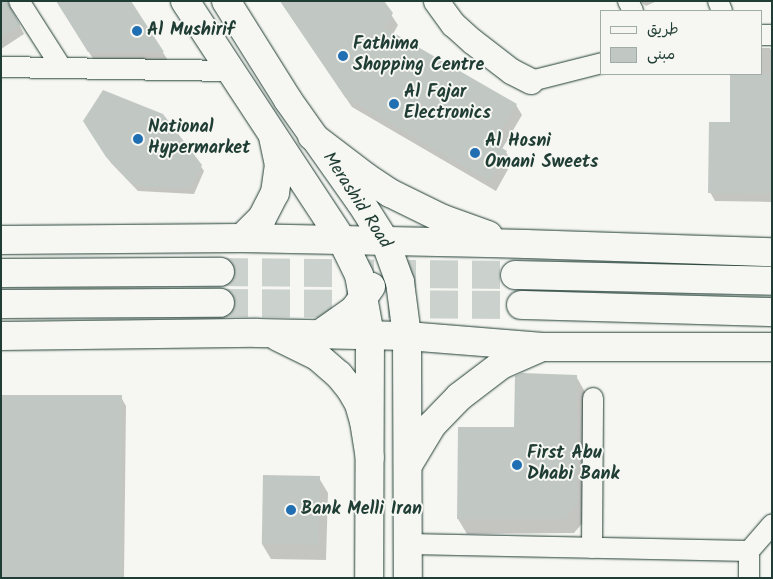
<!DOCTYPE html>
<html>
<head>
<meta charset="utf-8">
<style>
	body { margin:0 }
	#map { position:relative; width:773px; height:579px; overflow:hidden; background:#f6f6f2; font-family:Kalam,"Playpen Sans Arabic",sans-serif }
	div>[style] { position:absolute }
	.shadow>* { inset:0; background:#0003 }
	.building>* { inset:0; background:#c1c8c3; transform-origin:0 0 }
	.trunk-tunnel>* { height:28px; margin-top:-14px; transform-origin:0; background:repeating-linear-gradient(90deg,#cbd1cc 0 28px,transparent 0 42px) }
	.roads { filter:drop-shadow(0 0 1px #1f3d34) drop-shadow(0 0 1px #1f3d34) }
	.minor>* { height:20px; margin:-10px; padding:0 10px; transform-origin:10px; border-radius:10px; background:#f6f6f2 }
	.tertiary>* { height:25px; margin:-12.5px; padding:0 12.5px; transform-origin:12.5px; border-radius:12.5px; background:#f6f6f2 }
	.secondary>* { height:28px; margin:-14px; padding:0 14px; transform-origin:14px; border-radius:14px; background:#f6f6f2 }
	.trunk>* { height:28px; margin:-14px; padding:0 14px; transform-origin:14px; border-radius:14px; background:#f6f6f2 }
	.dots>* { width:14px; height:14px; translate:-50% -50%; box-sizing:border-box; border:2px solid #f6f6f2; border-radius:50% }
	span { translate:-50% -50%; white-space:nowrap; text-align:center; line-height:1.15; -webkit-text-stroke:4px #f6f6f2; paint-order:stroke }
	.poi-label { font-size:18px; color:#1f3d34; font-weight:700 }
	.left { translate:0 -50%; text-align:left }
	.street-label { font-size:18px; color:#1f3d34 }
	.frame { position:absolute; inset:0; border:2px solid #1f3d34; pointer-events:none }
	.legend { position:absolute; left:600px; top:10px; width:162px; height:65px; box-sizing:border-box; background:#f6f6f2; border:1px solid #a0aca6; margin:0; padding:6px 9px; list-style:none; font-size:15px; color:#1f3d34 }
	.legend li { display:flex; align-items:center; gap:10px; height:25px }
	.legend b { width:25px; border:1px solid #a0aca6 }
</style>
</head>
<body>
<div id="map">
	<div class="shadow">
		<i style="clip-path:polygon(1px 1px,7px 1px,24px 34px,1px 49px)"></i>
		<i style="clip-path:polygon(57px 1px,130px 1px,169px 62px,95px 62px)"></i>
		<i style="clip-path:polygon(280px 1px,382px 1px,398px 25px,393px 34px,516px 105px,522px 115px,502px 149px,506px 152px,512px 162px,496px 191px,352px 107px)"></i>
		<i style="clip-path:polygon(640px 1px,657px 1px,646px 6px)"></i>
		<i style="clip-path:polygon(762px 48px,770px 48px,772px 52px,772px 202px,715px 201px,710px 192px,731px 123px,731px 74px,762px 74px)"></i>
		<i style="clip-path:polygon(87px 127px,200px 165px,204px 171px,194px 194px,138px 191px,111px 163px)"></i>
		<i style="clip-path:polygon(576px 376px,585px 392px,585px 520px,574px 533px,467px 534px,458px 519px,515px 428px)"></i>
		<i style="clip-path:polygon(121px 397px,126px 406px,124px 578px,1px 578px)"></i>
		<i style="clip-path:polygon(319px 478px,328px 493px,326px 560px,271px 559px,262px 544px)"></i>
	</div>
	<div class="building">
		<i style="clip-path:polygon(1px 1px,7px 1px,20px 25px,1px 38px)"></i>
		<i style="clip-path:polygon(56px 1px,131px 1px,164px 52px,88px 52px)"></i>
		<i style="clip-path:polygon(280px 1px,384px 1px,393px 13px,385px 28px,517px 104px,493px 143px,507px 151px,489px 181px,345px 97px)"></i>
		<i style="clip-path:polygon(730px 74px,771px 74px,772px 194px,708px 193px,709px 122px,730px 122px)"></i>
		<i style="clip-path:polygon(103px 90px,163px 114px,202px 165px,191px 188px,134px 186px,106px 157px,83px 121px)"></i>
		<i style="clip-path:polygon(522px 373px,577px 375px,577px 504px,565px 519px,457px 519px,458px 427px,514px 427px,515px 376px)"></i>
		<i style="left:1px;top:395px;width:121px;height:183px"></i>
		<i style="left:263px;top:475px;width:57px;height:69px;rotate:1deg"></i>
	</div>
	<div class="trunk-tunnel">
		<i style="left:220px;top:272px;width:295px;rotate:0.6deg"></i>
		<i style="left:220px;top:303px;width:301px;rotate:0.4deg"></i>
	</div>
	<div class="roads">
		<div class="minor">
			<i style="left:19px;top:1px;width:78px;rotate:57.5deg"></i>
			<i style="left:628px;top:1px;width:11px;rotate:63deg"></i>
			<i style="left:718px;top:1px;width:11px;rotate:68deg"></i>
			<i style="left:762px;top:35px;width:10px"></i>
			<i style="left:1px;top:67px;width:228px;rotate:1deg"></i>
			<i style="left:531px;top:81px;width:73px;rotate:-14.2deg"></i>
			<i style="left:409px;top:544px;width:340px;rotate:1.2deg"></i>
			<i style="left:592px;top:548px;width:150px;rotate:-89.6deg"></i>
			<i style="left:749px;top:578px;width:27px;rotate:-90deg"></i>
			<i style="left:749px;top:551px;width:35px;rotate:-49deg"></i>
		</div>
		<div class="tertiary">
			<i style="left:436px;top:1px;width:29px;rotate:54deg"></i>
			<i style="left:453px;top:24px;width:25px;rotate:42deg"></i>
			<i style="left:472px;top:41px;width:49px;rotate:37.6deg"></i>
			<i style="left:511px;top:71px;width:22px;rotate:27deg"></i>
		</div>
		<div class="secondary">
			<i style="left:185px;top:1px;width:286px;rotate:56.7deg"></i>
			<i style="left:342px;top:240px;width:39px;rotate:64deg"></i>
			<i style="left:359px;top:275px;width:61px;rotate:79.6deg"></i>
			<i style="left:370px;top:335px;width:243px;rotate:90.2deg"></i>
			<i style="left:226px;top:1px;width:117px;rotate:57.9deg"></i>
			<i style="left:288px;top:100px;width:126px;rotate:54.7deg"></i>
			<i style="left:361px;top:203px;width:45px;rotate:57.7deg"></i>
			<i style="left:385px;top:241px;width:44px;rotate:69.9deg"></i>
			<i style="left:400px;top:282px;width:54px;rotate:82.6deg"></i>
			<i style="left:407px;top:336px;width:242px;rotate:89.8deg"></i>
			<i style="left:320px;top:334px;width:42px;rotate:-35.2deg"></i>
			<i style="left:354px;top:310px;width:29px;rotate:-54deg"></i>
		</div>
		<div class="trunk">
			<i style="left:312px;top:136px;width:68px;rotate:37.2deg"></i>
			<i style="left:366px;top:177px;width:29px;rotate:34deg"></i>
			<i style="left:390px;top:193px;width:59px;rotate:26.1deg"></i>
			<i style="left:443px;top:219px;width:48px;rotate:19.6deg"></i>
			<i style="left:242px;top:238px;width:28px;rotate:-45deg"></i>
			<i style="left:262px;top:218px;width:28px;rotate:-63deg"></i>
			<i style="left:275px;top:193px;width:28px;rotate:-82deg"></i>
			<i style="left:279px;top:165px;width:29px;rotate:-102deg"></i>
			<i style="left:1px;top:240px;width:241px;rotate:-0.5deg"></i>
			<i style="left:242px;top:238px;width:284px;rotate:1.2deg"></i>
			<i style="left:526px;top:244px;width:246px;rotate:1.9deg"></i>
			<i style="left:1px;top:273px;width:219px;rotate:-0.3deg"></i>
			<i style="left:515px;top:275px;width:257px;rotate:1.3deg"></i>
			<i style="left:1px;top:304px;width:219px;rotate:-0.3deg"></i>
			<i style="left:521px;top:305px;width:251px;rotate:1.6deg"></i>
			<i style="left:1px;top:336px;width:256px;rotate:-0.7deg"></i>
			<i style="left:257px;top:333px;width:150px;rotate:1.1deg"></i>
			<i style="left:407px;top:336px;width:136px;rotate:4.6deg"></i>
			<i style="left:543px;top:347px;width:229px"></i>
			<i style="left:278px;top:337px;width:43px;rotate:26deg"></i>
			<i style="left:317px;top:356px;width:29px;rotate:41deg"></i>
			<i style="left:339px;top:375px;width:19px;rotate:51deg"></i>
			<i style="left:351px;top:390px;width:16px;rotate:60deg"></i>
			<i style="left:359px;top:404px;width:18px;rotate:74deg"></i>
			<i style="left:364px;top:421px;width:37px;rotate:81deg"></i>
			<i style="left:408px;top:465px;width:47px;rotate:-59deg"></i>
			<i style="left:432px;top:425px;width:39px;rotate:-46deg"></i>
			<i style="left:459px;top:397px;width:53px;rotate:-37.3deg"></i>
			<i style="left:501px;top:365px;width:43px;rotate:-23.6deg"></i>
		</div>
	</div>
	<div class="dots">
		<i style="left:137px;top:31px;background:#1f6fb2"></i>
		<i style="left:343px;top:56px;background:#1f6fb2"></i>
		<i style="left:394px;top:104px;background:#1f6fb2"></i>
		<i style="left:138px;top:139px;background:#1f6fb2"></i>
		<i style="left:475px;top:153px;background:#1f6fb2"></i>
		<i style="left:517px;top:465px;background:#1f6fb2"></i>
		<i style="left:291px;top:510px;background:#1f6fb2"></i>
	</div>
	<div class="poi-label">
		<span class="left" style="left:147px;top:31px">Al Mushirif</span>
		<span class="left" style="left:353px;top:56px">Fathima<br>Shopping Centre</span>
		<span class="left" style="left:404px;top:104px">Al Fajar<br>Electronics</span>
		<span class="left" style="left:148px;top:139px">National<br>Hypermarket</span>
		<span class="left" style="left:485px;top:153px">Al Hosni<br>Omani Sweets</span>
		<span class="left" style="left:527px;top:465px">First Abu<br>Dhabi Bank</span>
		<span class="left" style="left:301px;top:510px">Bank Melli Iran</span>
	</div>
	<div class="street-label">
		<span style="left:356px;top:201px;rotate:57deg">Merashid Road</span>
	</div>
	<div class="frame"></div>
	<ul class="legend">
	<li><b style="height:6px;background:#f6f6f2"></b>طريق</li>
	<li><b style="height:14px;background:#c1c8c3"></b>مبنى</li>
	</ul>
</div>
</body>
</html>
